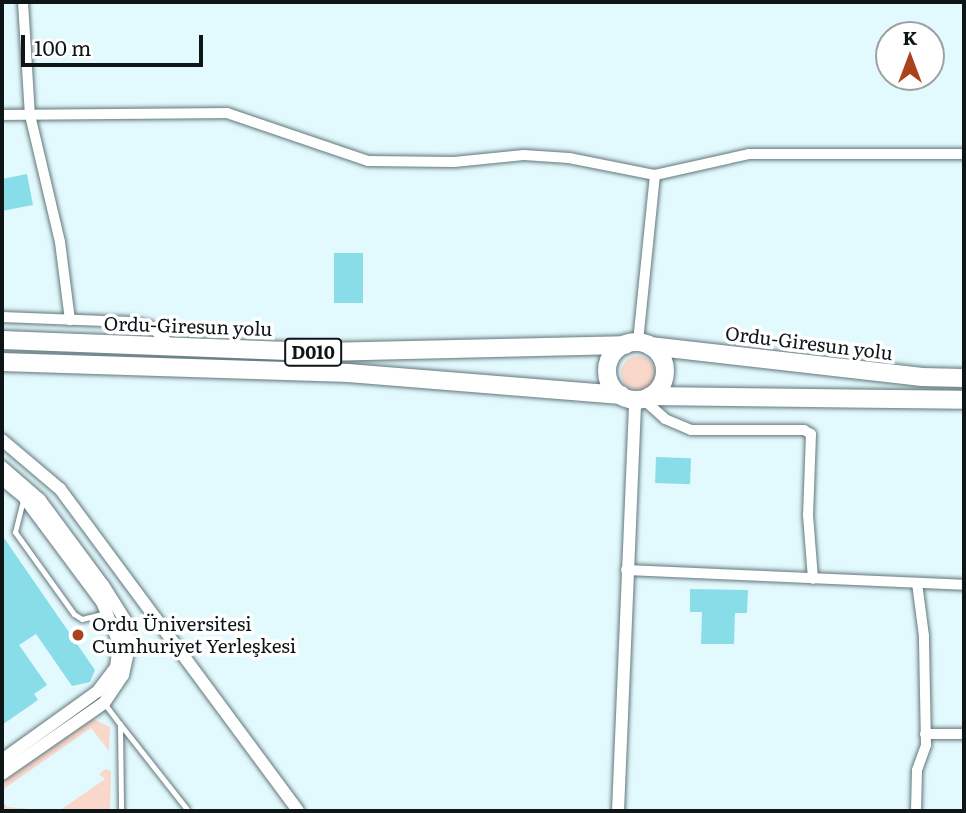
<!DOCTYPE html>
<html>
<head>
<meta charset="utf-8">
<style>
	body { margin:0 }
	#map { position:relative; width:966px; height:813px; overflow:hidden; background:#e2f9fd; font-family:Literata,serif }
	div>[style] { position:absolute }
	.green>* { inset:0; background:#fad7cb }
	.round { border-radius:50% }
	.building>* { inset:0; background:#89dde9; transform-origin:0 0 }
	.roads { filter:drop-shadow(0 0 2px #62777b) drop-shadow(0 0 2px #62777b) }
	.service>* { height:5px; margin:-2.5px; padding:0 2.5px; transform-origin:2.5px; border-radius:2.5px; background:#fff }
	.minor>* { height:10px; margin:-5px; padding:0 5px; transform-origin:5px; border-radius:5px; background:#fff }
	.tertiary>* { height:12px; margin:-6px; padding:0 6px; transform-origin:6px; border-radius:6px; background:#fff }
	.trunk>* { height:18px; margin:-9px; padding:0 9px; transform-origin:9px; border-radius:9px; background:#fff }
	.trunk>.ring { margin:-9px; padding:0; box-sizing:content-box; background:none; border:18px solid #fff; border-radius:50% }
	.dots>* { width:19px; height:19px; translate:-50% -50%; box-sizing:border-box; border:4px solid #fff; border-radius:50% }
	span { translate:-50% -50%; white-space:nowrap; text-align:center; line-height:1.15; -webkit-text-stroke:7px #fff; paint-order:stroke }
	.shield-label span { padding:2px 5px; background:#fff; border:2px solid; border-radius:5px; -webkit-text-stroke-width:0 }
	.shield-label { font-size:18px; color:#0d1516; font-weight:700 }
	.street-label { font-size:19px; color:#0d1516 }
	.poi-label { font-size:19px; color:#0d1516 }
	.left { translate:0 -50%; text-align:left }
	.frame { position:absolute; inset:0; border:4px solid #0d1516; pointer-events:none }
	.north { position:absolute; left:875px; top:21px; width:70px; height:70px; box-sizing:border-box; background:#fff; border:2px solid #9ea1a2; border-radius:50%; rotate:0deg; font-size:19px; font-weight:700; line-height:28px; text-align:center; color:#0d1516 }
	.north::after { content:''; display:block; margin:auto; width:24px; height:32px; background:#a9421d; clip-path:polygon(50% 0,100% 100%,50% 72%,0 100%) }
	.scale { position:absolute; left:21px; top:35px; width:182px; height:32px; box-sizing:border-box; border:4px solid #0d1516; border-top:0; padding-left:9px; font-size:21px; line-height:24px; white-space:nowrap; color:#0d1516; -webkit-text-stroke:5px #fff; paint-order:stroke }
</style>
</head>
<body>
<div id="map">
	<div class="green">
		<i class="round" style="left:621px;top:356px;width:34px;height:34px"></i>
		<i style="clip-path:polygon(93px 719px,110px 727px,109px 751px,91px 728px,2px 790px,2px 782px)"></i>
		<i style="clip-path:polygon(106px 769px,111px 771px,110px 811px,59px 811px,105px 779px,99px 774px)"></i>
		<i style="clip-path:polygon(2px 801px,7px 807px,54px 811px,2px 811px)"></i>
	</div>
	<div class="building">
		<i style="clip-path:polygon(27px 174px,33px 205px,2px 211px,2px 179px)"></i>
		<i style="left:334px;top:253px;width:29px;height:50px"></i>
		<i style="left:656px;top:457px;width:35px;height:26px;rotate:2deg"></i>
		<i style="clip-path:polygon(2px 535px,95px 670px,90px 682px,72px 686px,36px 634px,19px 645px,47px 685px,34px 694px,38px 700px,2px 725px)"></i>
		<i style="clip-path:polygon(690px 589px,748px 590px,747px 613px,735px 613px,734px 644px,701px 644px,702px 612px,690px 612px)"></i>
	</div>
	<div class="roads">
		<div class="service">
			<i style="left:23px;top:500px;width:33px;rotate:104deg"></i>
			<i style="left:15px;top:532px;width:101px;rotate:54.3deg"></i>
			<i style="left:74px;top:614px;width:9px;rotate:32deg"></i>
			<i style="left:82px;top:619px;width:25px;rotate:-14deg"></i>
			<i style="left:104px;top:703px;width:26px;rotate:53deg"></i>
			<i style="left:120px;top:724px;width:87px;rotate:89.3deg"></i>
			<i style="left:120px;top:724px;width:108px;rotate:51.8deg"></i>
		</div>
		<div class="minor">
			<i style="left:23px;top:2px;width:113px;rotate:86.5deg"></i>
			<i style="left:30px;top:115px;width:130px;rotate:76.7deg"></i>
			<i style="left:60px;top:242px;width:79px;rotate:82.7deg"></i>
			<i style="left:2px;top:115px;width:225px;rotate:-0.5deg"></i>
			<i style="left:227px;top:113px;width:149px;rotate:18.8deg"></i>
			<i style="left:368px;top:161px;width:86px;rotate:0.7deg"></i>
			<i style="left:454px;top:162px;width:70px;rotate:-5.7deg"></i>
			<i style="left:524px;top:155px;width:45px;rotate:3.8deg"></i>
			<i style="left:569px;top:158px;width:88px;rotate:11.2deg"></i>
			<i style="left:655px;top:175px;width:96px;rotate:-12.6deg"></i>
			<i style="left:749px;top:154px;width:215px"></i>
			<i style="left:2px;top:317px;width:128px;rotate:2.2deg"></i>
			<i style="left:130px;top:322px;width:20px;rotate:11deg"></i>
			<i style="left:150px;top:326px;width:30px;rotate:42deg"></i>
			<i style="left:638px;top:342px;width:168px;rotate:-84.2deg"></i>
			<i style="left:643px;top:399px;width:30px;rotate:42deg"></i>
			<i style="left:665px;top:419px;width:28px;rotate:23deg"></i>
			<i style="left:691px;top:430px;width:113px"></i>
			<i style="left:804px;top:430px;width:8px;rotate:30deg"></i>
			<i style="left:811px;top:434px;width:81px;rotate:92.1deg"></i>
			<i style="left:808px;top:515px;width:64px;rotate:85.5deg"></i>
			<i style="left:626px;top:570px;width:338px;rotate:2.5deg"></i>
			<i style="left:925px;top:734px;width:39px"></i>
			<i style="left:916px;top:811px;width:41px;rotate:-88.6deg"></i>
			<i style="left:917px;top:770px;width:27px;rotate:-70deg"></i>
			<i style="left:926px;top:745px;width:109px;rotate:-91.1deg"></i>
			<i style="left:924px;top:636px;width:53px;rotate:-97.5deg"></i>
		</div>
		<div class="tertiary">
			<i style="left:2px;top:440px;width:76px;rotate:40.2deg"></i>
			<i style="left:60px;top:489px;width:400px;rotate:53.5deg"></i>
			<i style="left:2px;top:467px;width:50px;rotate:41deg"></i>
			<i style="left:40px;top:500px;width:106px;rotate:53.5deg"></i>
			<i style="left:103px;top:585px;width:41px;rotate:57.8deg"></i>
			<i style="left:125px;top:620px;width:27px;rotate:82deg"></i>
			<i style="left:129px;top:647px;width:29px;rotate:102deg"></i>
			<i style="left:123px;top:675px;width:34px;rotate:124deg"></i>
			<i style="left:104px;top:703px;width:124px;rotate:145.2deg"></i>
			<i style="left:2px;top:479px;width:27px;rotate:39deg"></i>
			<i style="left:23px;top:496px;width:132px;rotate:53.3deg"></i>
			<i style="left:102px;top:602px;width:44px;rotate:67.5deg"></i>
			<i style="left:119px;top:643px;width:24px;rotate:97deg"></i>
			<i style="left:116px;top:667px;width:30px;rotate:127deg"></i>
			<i style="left:98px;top:691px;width:118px;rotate:144.3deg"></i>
			<i style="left:618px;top:811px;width:411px;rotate:-87.6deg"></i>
		</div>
		<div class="trunk">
			<i style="left:2px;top:340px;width:318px;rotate:2.2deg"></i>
			<i style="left:320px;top:352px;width:305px;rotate:-1.3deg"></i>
			<i class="ring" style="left:607px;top:342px;width:40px;height:40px"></i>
			<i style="left:650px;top:346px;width:274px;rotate:6.5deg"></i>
			<i style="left:922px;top:377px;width:42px;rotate:1.4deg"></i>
			<i style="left:2px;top:362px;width:346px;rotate:1.8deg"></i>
			<i style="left:348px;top:373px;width:274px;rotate:4.6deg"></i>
			<i style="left:650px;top:396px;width:314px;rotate:0.7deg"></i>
		</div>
	</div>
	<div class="dots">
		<i style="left:78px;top:635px;background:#a9421d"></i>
	</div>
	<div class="shield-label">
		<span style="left:313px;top:352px">D010</span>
	</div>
	<div class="street-label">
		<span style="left:188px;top:326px;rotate:2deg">Ordu-Giresun yolu</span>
		<span style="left:809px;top:343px;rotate:7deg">Ordu-Giresun yolu</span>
	</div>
	<div class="poi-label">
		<span class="left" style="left:92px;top:635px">Ordu Üniversitesi<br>Cumhuriyet Yerleşkesi</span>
	</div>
	<div class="frame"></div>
	<div class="north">K</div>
	<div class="scale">100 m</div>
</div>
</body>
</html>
